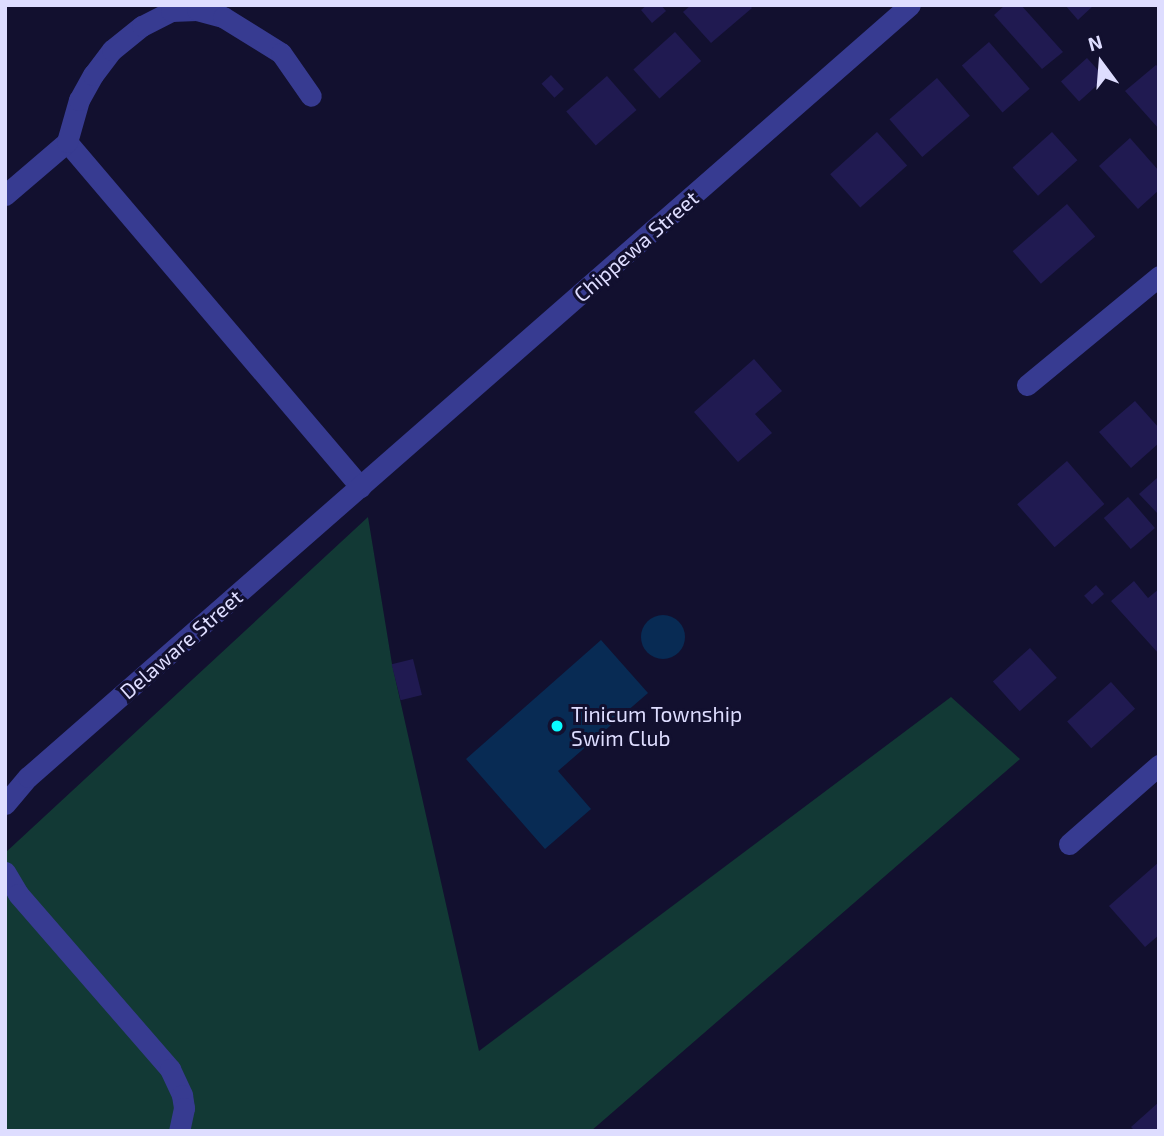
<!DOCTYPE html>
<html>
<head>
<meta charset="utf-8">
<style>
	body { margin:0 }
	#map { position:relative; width:1164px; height:1136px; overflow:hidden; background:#12102f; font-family:"Exo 2",sans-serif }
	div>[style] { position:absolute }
	.green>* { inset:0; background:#123935 }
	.water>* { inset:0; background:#082b54 }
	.round { border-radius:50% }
	.building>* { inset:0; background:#201a51; transform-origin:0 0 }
	.minor>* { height:21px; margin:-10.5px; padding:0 10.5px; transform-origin:10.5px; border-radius:10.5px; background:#373b91 }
	.dots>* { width:19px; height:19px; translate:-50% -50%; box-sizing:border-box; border:4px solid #12102f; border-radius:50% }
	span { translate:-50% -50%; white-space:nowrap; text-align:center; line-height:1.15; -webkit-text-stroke:6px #12102f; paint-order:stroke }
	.street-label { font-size:21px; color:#deddff }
	.poi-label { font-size:21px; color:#deddff }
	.left { translate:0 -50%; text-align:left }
	.frame { position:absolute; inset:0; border:7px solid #deddff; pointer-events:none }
	.north { position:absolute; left:1066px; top:28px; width:70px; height:70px; -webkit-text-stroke:5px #12102f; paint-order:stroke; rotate:344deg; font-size:19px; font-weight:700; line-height:28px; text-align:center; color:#deddff }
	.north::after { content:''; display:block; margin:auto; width:24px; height:32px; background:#deddff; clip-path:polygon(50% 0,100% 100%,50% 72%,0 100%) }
</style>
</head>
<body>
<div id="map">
	<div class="green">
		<i style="clip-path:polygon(368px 517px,392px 664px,479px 1051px,951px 697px,1020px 759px,591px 1131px,5px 1131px,5px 853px)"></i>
	</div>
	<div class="water">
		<i class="round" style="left:641px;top:615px;width:44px;height:44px"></i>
		<i style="clip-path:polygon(601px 640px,648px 693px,558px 771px,591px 809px,545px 849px,466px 759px)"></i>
	</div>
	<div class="building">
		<i style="clip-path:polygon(647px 5px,661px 5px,666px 11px,652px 23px,641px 10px)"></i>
		<i style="clip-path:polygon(691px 5px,749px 5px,752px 8px,711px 43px,683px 12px)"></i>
		<i style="clip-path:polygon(1005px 5px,1021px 5px,1063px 52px,1042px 69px,994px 15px)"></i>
		<i style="clip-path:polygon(1065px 5px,1094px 5px,1078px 20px)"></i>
		<i style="left:675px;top:32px;width:39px;height:56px;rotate:48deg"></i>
		<i style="left:989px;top:42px;width:62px;height:36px;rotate:49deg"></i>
		<i style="left:1087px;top:58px;width:27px;height:35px;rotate:48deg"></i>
		<i style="clip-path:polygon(1156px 65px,1159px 68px,1159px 129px,1125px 91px)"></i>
		<i style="left:551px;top:75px;width:19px;height:13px;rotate:47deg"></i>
		<i style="left:607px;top:76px;width:45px;height:54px;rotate:49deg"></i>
		<i style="left:937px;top:78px;width:50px;height:63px;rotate:49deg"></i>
		<i style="left:877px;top:132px;width:45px;height:63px;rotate:48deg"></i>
		<i style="left:1052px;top:132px;width:38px;height:53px;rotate:48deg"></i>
		<i style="clip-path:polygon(1130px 138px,1159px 171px,1159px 190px,1138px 209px,1099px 166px)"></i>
		<i style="left:1067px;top:204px;width:43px;height:72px;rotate:49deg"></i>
		<i style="clip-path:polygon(754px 359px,782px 391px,755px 414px,772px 433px,738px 462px,694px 412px)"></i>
		<i style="clip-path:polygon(1135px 401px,1159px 428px,1159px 443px,1131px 468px,1099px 432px)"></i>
		<i style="left:1067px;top:461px;width:57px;height:66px;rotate:49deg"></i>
		<i style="clip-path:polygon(1157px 478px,1159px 480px,1159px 515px,1139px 494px)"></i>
		<i style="left:1128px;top:497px;width:41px;height:32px;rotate:49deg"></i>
		<i style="clip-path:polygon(1134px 581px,1148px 598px,1159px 589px,1159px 654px,1111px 601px)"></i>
		<i style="left:1096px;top:585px;width:12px;height:16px;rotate:48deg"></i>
		<i style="left:1030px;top:648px;width:40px;height:50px;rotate:48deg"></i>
		<i style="left:413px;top:659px;width:37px;height:22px;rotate:76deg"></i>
		<i style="left:1111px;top:682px;width:36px;height:59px;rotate:48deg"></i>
		<i style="clip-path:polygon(1159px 862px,1159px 935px,1145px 947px,1109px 906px)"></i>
		<i style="clip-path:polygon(1159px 1102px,1159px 1131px,1135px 1131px,1131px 1127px)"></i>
	</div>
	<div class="minor">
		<i style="left:67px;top:142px;width:453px;rotate:49.6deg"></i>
		<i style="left:5px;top:195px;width:82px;rotate:-40.5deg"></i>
		<i style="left:67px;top:142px;width:44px;rotate:-74.1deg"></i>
		<i style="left:79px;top:100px;width:29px;rotate:-61deg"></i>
		<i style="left:93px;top:75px;width:31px;rotate:-53deg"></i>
		<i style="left:112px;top:50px;width:38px;rotate:-39deg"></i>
		<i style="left:142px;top:26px;width:33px;rotate:-27deg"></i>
		<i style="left:171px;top:11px;width:26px;rotate:-2deg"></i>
		<i style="left:197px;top:10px;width:27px;rotate:15deg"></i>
		<i style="left:223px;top:17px;width:68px;rotate:31.8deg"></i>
		<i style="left:281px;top:53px;width:52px;rotate:55.1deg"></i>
		<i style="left:1027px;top:385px;width:171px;rotate:-39.5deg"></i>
		<i style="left:5px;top:804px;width:35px;rotate:-50deg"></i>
		<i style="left:28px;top:777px;width:1172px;rotate:-41.2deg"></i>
		<i style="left:1069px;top:844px;width:120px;rotate:-41.3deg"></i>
		<i style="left:5px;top:872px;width:26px;rotate:59deg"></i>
		<i style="left:18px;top:894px;width:232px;rotate:49deg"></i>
		<i style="left:170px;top:1069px;width:29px;rotate:65deg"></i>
		<i style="left:182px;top:1095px;width:13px;rotate:81deg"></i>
		<i style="left:184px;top:1108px;width:24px;rotate:102deg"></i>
	</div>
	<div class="dots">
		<i style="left:557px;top:726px;background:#09fbff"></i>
	</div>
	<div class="street-label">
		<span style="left:636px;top:246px;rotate:-41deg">Chippewa Street</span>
		<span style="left:181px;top:644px;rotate:-41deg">Delaware Street</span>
	</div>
	<div class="poi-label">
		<span class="left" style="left:571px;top:726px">Tinicum Township<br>Swim Club</span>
	</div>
	<div class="frame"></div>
	<div class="north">N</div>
</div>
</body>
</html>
